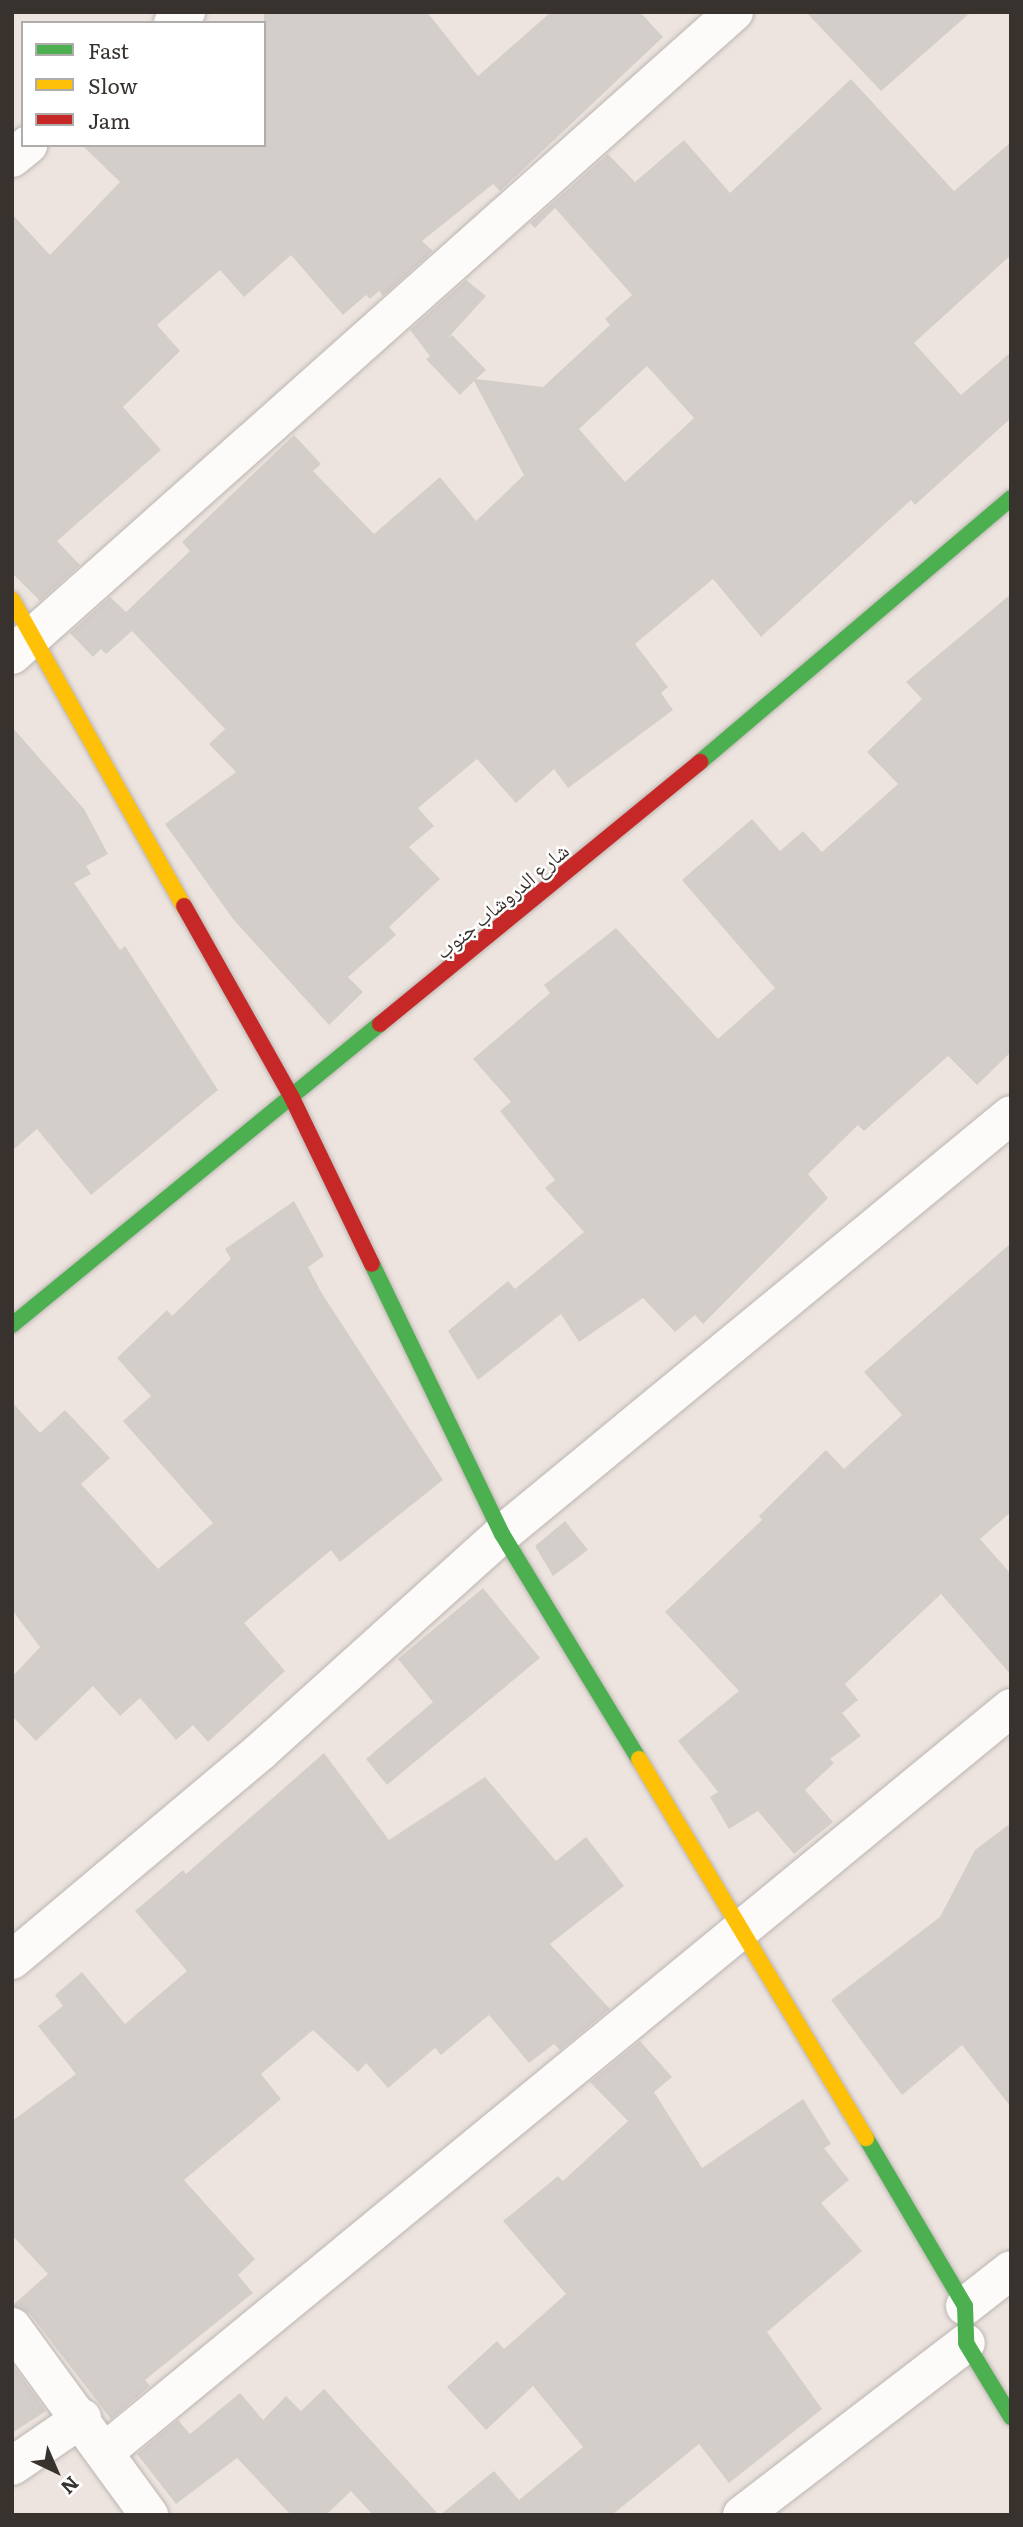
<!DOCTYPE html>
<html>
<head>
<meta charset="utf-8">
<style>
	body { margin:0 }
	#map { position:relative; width:1023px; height:2527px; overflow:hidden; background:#ede4df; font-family:Literata,"Noto Naskh Arabic",serif }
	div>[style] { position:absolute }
	.building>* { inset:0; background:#d4ceca }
	.roads { filter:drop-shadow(0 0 2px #bcb5b1) drop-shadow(0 0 2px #bcb5b1) }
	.street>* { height:38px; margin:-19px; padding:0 19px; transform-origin:19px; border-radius:19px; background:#fcfbfa }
	.fast>* { height:16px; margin:-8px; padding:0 8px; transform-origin:8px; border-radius:8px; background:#4caf50 }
	.slow>* { height:16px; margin:-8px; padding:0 8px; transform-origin:8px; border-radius:8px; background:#ffc107 }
	.jam>* { height:16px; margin:-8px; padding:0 8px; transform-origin:8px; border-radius:8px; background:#c62828 }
	span { translate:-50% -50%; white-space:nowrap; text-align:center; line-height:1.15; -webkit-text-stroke:5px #fff; paint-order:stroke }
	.street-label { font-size:21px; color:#38322e }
	.frame { position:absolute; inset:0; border:14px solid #38322e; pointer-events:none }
	.legend { position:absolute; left:21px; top:21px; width:245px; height:126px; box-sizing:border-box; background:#fff; border:2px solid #afadab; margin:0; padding:9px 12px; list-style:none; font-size:21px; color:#38322e }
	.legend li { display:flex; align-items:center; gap:14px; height:35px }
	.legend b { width:35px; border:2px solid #afadab }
	.north { position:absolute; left:21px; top:2436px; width:70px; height:70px; -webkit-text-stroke:5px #fff; paint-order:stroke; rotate:136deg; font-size:19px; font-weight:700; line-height:28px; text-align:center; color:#38322e }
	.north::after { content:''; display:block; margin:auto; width:24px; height:32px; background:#38322e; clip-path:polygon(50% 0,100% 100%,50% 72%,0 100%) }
</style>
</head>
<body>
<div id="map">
	<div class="building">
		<i style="clip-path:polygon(264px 12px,427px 12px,478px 76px,551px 12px,640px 12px,663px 37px,500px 191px,493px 184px,422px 241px,433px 251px,383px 296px,379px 291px,370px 299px,366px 295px,343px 315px,291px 255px,244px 297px,220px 270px,157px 325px,180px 351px,123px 407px,161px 450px,57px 541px,80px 565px,40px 601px,12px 573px,12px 214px,50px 255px,120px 182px,82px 145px,264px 145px)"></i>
		<i style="clip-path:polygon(806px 12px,971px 12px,881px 91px)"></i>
		<i style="clip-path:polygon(evenodd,851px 79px,954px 191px,1011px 142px,1011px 255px,914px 343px,961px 395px,1011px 352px,1011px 418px,915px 505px,911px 500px,761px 637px,713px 579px,635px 644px,668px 687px,661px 693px,673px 710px,568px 788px,554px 769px,516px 803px,477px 759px,418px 808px,434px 826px,409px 847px,440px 879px,389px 927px,396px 935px,348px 977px,363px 992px,329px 1025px,233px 919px,165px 824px,236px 772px,209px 744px,225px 729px,132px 631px,106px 654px,101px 649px,93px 657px,70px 633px,110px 597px,126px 612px,190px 551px,182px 542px,294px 435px,321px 464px,313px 471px,374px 534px,440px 477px,476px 521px,524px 475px,474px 381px,460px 395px,426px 359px,430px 356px,410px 330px,466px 280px,486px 296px,448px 338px,452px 335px,486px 370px,476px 379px,543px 387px,610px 325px,605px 319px,632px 295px,555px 208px,535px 228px,530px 223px,608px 154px,635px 182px,684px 140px,730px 193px,851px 79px,647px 366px,694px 418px,625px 482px,579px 429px,647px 366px)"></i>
		<i style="clip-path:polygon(1011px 594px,1011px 1052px,977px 1085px,948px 1056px,864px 1131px,858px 1125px,808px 1174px,828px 1198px,703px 1324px,695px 1315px,675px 1332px,643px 1298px,579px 1342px,561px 1314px,478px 1380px,448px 1331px,508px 1281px,515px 1289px,584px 1232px,545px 1188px,555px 1180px,500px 1111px,511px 1102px,473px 1059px,550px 993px,544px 985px,616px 928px,718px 1039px,775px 988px,682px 880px,752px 819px,780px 851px,803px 831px,822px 852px,898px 784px,867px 752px,922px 699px,906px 682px)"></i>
		<i style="clip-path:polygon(12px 727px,84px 809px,108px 854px,86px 866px,91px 874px,74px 883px,120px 950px,125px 946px,218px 1090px,91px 1195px,37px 1129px,12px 1151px)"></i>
		<i style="clip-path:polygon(294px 1201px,324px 1256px,308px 1267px,321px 1292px,443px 1480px,340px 1562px,331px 1550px,244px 1623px,285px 1671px,208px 1742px,193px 1725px,176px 1740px,140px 1698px,120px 1716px,93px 1686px,36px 1741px,12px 1716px,12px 1677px,40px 1647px,12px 1610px,12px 1402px,40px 1433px,65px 1410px,110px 1458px,81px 1484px,158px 1569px,213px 1523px,123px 1421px,151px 1396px,117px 1358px,167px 1310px,172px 1316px,231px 1259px,225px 1249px)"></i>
		<i style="clip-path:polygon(1011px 1243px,1011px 1512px,980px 1539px,1011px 1574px,1011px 1675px,941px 1594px,845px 1684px,858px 1700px,842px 1713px,861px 1736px,830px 1759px,834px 1763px,805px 1790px,833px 1822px,794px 1854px,758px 1811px,729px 1829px,710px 1797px,718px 1792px,678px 1741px,739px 1691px,665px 1612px,762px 1520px,759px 1516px,826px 1450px,844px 1469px,902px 1415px,864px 1372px)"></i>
		<i style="clip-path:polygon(565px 1521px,588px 1550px,553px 1576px,535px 1546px)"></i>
		<i style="clip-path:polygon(483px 1588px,540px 1658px,387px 1785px,366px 1759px,433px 1702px,398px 1659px)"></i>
		<i style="clip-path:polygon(324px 1753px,389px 1840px,485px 1777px,556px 1861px,586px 1837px,624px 1886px,550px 1944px,610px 2009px,560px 2050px,554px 2044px,529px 2063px,489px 2015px,441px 2055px,435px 2048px,388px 2088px,366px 2063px,358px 2072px,313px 2030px,261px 2074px,281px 2099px,184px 2180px,255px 2259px,238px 2275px,253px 2293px,145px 2380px,150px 2386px,111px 2419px,30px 2314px,12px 2306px,48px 2274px,12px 2235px,12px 2121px,76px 2074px,38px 2026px,63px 2006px,55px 1995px,82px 1972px,125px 2024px,187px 1971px,135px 1911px,183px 1870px,186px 1874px)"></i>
		<i style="clip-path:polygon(1011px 1823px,1011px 2107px,962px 2045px,902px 2095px,831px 2000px,940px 1917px,975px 1850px)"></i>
		<i style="clip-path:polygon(640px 2041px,672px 2077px,654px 2092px,702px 2168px,803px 2099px,831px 2144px,824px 2148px,849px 2180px,821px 2203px,862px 2251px,767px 2332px,822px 2409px,729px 2483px,699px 2444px,612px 2515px,440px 2515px,494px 2471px,519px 2500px,583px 2447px,533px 2386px,486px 2430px,447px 2387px,497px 2341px,504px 2349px,566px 2294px,503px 2221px,558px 2176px,563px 2181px,628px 2121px,590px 2082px)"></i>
		<i style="clip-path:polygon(12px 2364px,46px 2411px,12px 2433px)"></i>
		<i style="clip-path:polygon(324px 2389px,439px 2515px,373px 2515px,351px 2491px,326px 2515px,291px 2515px,237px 2458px,176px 2504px,137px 2454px,178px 2420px,190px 2434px,240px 2393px,263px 2420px,286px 2396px,301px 2411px)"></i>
	</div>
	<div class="roads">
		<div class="street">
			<i style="left:173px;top:23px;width:17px;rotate:-40deg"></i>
			<i style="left:12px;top:158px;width:21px;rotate:-39deg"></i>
			<i style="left:12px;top:655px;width:967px;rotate:-41.69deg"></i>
			<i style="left:12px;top:1960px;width:325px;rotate:-40deg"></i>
			<i style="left:261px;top:1751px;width:324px;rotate:-42deg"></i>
			<i style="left:502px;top:1534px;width:659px;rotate:-39.46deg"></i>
			<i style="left:965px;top:2306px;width:58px;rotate:-38deg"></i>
			<i style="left:12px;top:2327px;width:233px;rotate:53.9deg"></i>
			<i style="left:106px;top:2451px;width:1171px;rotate:-39.39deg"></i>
			<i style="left:12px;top:2466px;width:85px;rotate:-34.4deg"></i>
			<i style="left:742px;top:2515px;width:282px;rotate:-37.5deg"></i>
		</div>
		<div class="fast">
			<i style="left:700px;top:762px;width:408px;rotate:-40.3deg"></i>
			<i style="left:372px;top:1264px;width:300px;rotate:64.3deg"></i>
			<i style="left:502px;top:1534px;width:263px;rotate:58.7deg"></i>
			<i style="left:12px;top:1325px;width:475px;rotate:-39.3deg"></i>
			<i style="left:866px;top:2138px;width:195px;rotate:59.5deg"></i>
			<i style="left:965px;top:2306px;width:37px;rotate:88deg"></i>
			<i style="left:966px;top:2343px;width:87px;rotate:58.7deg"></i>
		</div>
		<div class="slow">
			<i style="left:12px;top:600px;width:351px;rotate:60.7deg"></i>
			<i style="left:639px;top:1759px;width:442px;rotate:59.1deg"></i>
		</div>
		<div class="jam">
			<i style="left:184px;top:906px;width:220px;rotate:60.6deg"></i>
			<i style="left:292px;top:1098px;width:184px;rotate:64.3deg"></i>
			<i style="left:380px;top:1024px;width:414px;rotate:-39.3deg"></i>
		</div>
	</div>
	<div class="street-label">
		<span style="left:501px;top:900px;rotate:-40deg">شارع الدروشاب جنوب</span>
	</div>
	<div class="frame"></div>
	<ul class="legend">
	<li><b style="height:9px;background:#4caf50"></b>Fast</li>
	<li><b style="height:9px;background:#ffc107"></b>Slow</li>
	<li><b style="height:9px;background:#c62828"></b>Jam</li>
	</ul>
	<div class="north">N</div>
</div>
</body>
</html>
